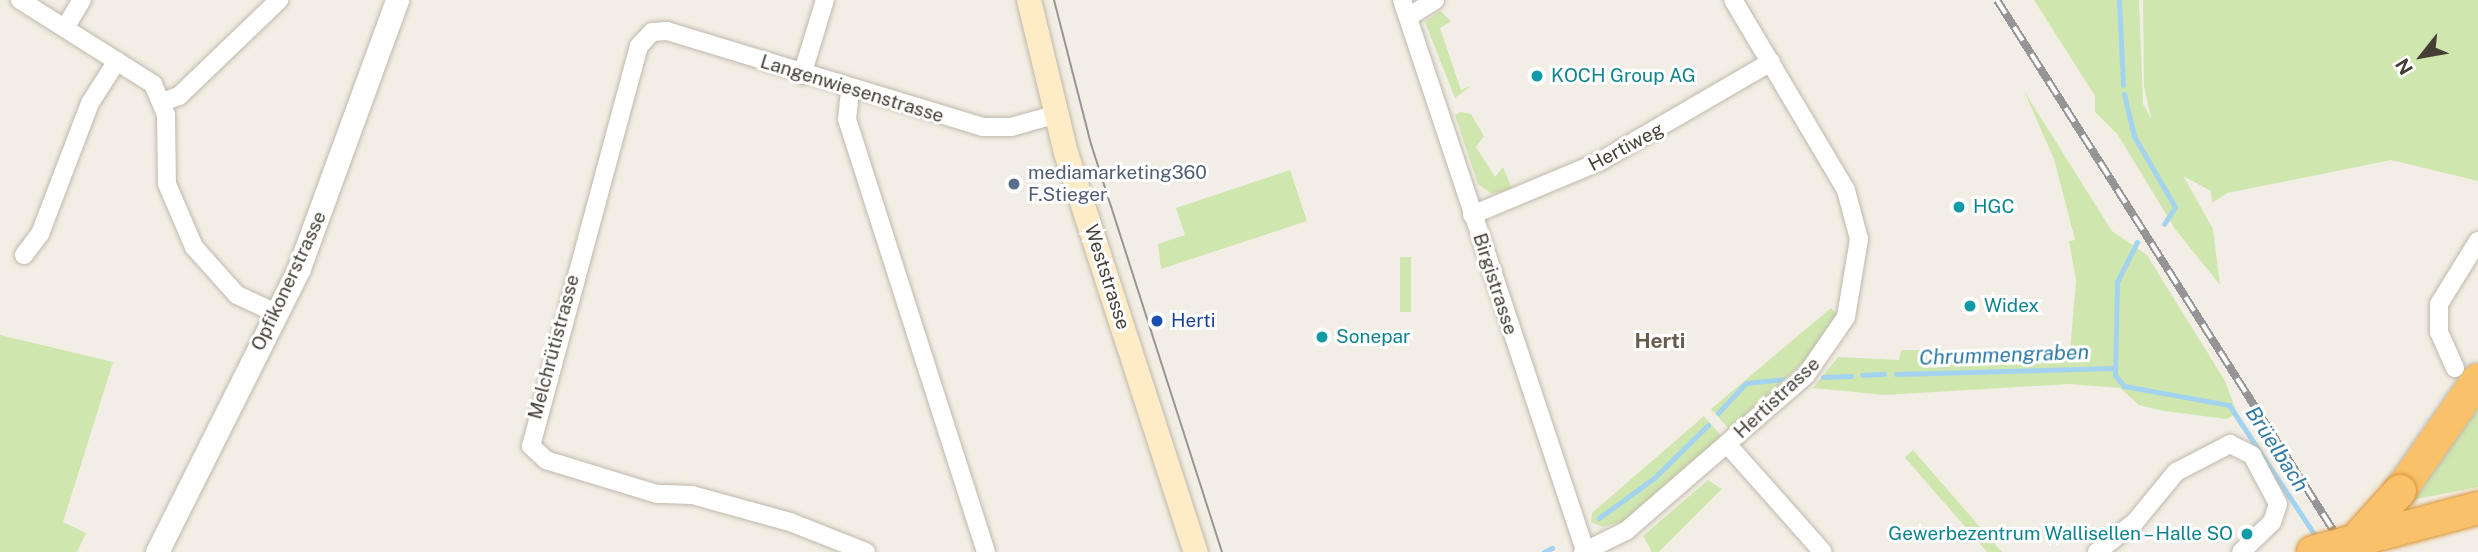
<!DOCTYPE html>
<html>
<head>
<meta charset="utf-8">
<style>
	body { margin:0 }
	#map { position:relative; width:2478px; height:552px; overflow:hidden; background:#f2eee5; font-family:"Public Sans",sans-serif }
	div>[style] { position:absolute }
	.green>* { inset:0; background:#d0e6af; transform-origin:0 0 }
	.stream>* { height:5px; margin:-2.5px; padding:0 2.5px; transform-origin:2.5px; border-radius:2.5px; background:#a3d3ee }
	.roads { filter:drop-shadow(0 0 2px #c0b8ab) drop-shadow(0 0 2px #c0b8ab) }
	.minor>* { height:18px; margin:-9px; padding:0 9px; transform-origin:9px; border-radius:9px; background:#fff }
	.tertiary>* { height:23px; margin:-11.5px; padding:0 11.5px; transform-origin:11.5px; border-radius:11.5px; background:#fff }
	.secondary>* { height:24px; margin:-12px; padding:0 12px; transform-origin:12px; border-radius:12px; background:#fdecc5 }
	.motorway>* { height:32px; margin:-16px; padding:0 16px; transform-origin:16px; border-radius:16px; background:#f9c169 }
	.tram>* { height:2px; margin:-1px; padding:0 1px; transform-origin:1px; border-radius:1px; background:#959595 }
	.rail>* { height:8px; margin-top:-4px; transform-origin:0; background:repeating-linear-gradient(90deg,#fff 0 16px,#959595 0 32px); box-sizing:border-box; border-block:2px solid #959595 }
	.bridges { filter:drop-shadow(0 0 2px #d89539) drop-shadow(0 0 2px #d89539) }
	.motorway-bridge>* { height:32px; margin:-16px; padding:0 16px; transform-origin:16px; border-radius:16px; background:#f9c169 }
	.dots>* { width:19px; height:19px; translate:-50% -50%; box-sizing:border-box; border:4px solid #fff; border-radius:50% }
	span { translate:-50% -50%; white-space:nowrap; text-align:center; line-height:1.15; -webkit-text-stroke:6px #fff; paint-order:stroke }
	.culture-label { font-size:19px; color:#0d838f }
	.left { translate:0 -50%; text-align:left }
	.right { translate:-100% -50%; text-align:right }
	.street-label { font-size:19px; color:#443e35 }
	.service-label { font-size:19px; color:#4e5e75 }
	.transit-label { font-size:19px; color:#164399 }
	.neighbourhood-label { font-size:21px; color:#675b4d; font-weight:700 }
	.water-label { font-size:21px; color:#307aa5; font-style:italic }
	.north { position:absolute; left:2387px; top:21px; width:70px; height:70px; -webkit-text-stroke:5px #fff; paint-order:stroke; rotate:239deg; font-size:19px; font-weight:700; line-height:28px; text-align:center; color:#443e35 }
	.north::after { content:''; display:block; margin:auto; width:24px; height:32px; background:#443e35; clip-path:polygon(50% 0,100% 100%,50% 72%,0 100%) }
</style>
</head>
<body>
<div id="map">
	<div class="green">
		<i style="clip-path:polygon(2034px 0,2139px 0,2143px 104px,2213px 229px,2220px 285px,2175px 229px,2118px 135px,2095px 112px,2095px 96px)"></i>
		<i style="clip-path:polygon(2143px 0,2478px 0,2478px 181px,2391px 160px,2227px 193px,2212px 203px,2211px 191px,2183px 176px,2152px 122px,2144px 86px)"></i>
		<i style="clip-path:polygon(1440px 11px,1451px 21px,1440px 28px,1461px 90px,1472px 85px,1455px 98px,1425px 22px)"></i>
		<i style="clip-path:polygon(2024px 91px,2112px 231px,2147px 255px,2225px 381px,2237px 413px,2227px 419px,2164px 411px,2139px 405px,2120px 388px,2069px 384px,1885px 395px,1813px 388px,1838px 357px,1899px 360px,1901px 350px,2070px 351px,2076px 281px,2069px 241px,2075px 240px,2054px 159px)"></i>
		<i style="clip-path:polygon(1461px 112px,1471px 114px,1484px 136px,1476px 147px,1495px 177px,1503px 167px,1512px 189px,1492px 194px,1478px 184px,1455px 115px)"></i>
		<i style="clip-path:polygon(1290px 170px,1307px 221px,1161px 269px,1158px 244px,1185px 235px,1176px 208px)"></i>
		<i style="left:1400px;top:257px;width:11px;height:55px"></i>
		<i style="clip-path:polygon(1831px 308px,1837px 315px,1806px 360px,1729px 429px,1711px 409px)"></i>
		<i style="clip-path:polygon(0 335px,113px 362px,63px 522px,86px 533px,77px 552px,0 552px)"></i>
		<i style="clip-path:polygon(2478px 402px,2478px 487px,2412px 500px)"></i>
		<i style="clip-path:polygon(1704px 416px,1722px 437px,1624px 521px,1603px 527px,1591px 522px,1592px 513px)"></i>
		<i style="left:1913px;top:450px;width:136px;height:11px;rotate:49deg"></i>
		<i style="clip-path:polygon(1708px 480px,1722px 489px,1659px 552px,1652px 552px,1643px 536px)"></i>
	</div>
	<div class="stream">
		<i style="left:2119px;top:0;width:85px;rotate:87.3deg"></i>
		<i style="left:2124px;top:94px;width:43px;rotate:76.6deg"></i>
		<i style="left:2134px;top:136px;width:82px;rotate:60deg"></i>
		<i style="left:2175px;top:207px;width:20px;rotate:123deg"></i>
		<i style="left:2137px;top:242px;width:45px;rotate:116.6deg"></i>
		<i style="left:2117px;top:282px;width:93px;rotate:91.2deg"></i>
		<i style="left:2115px;top:375px;width:14px;rotate:51deg"></i>
		<i style="left:2124px;top:386px;width:107px;rotate:10.3deg"></i>
		<i style="left:2229px;top:405px;width:162px;rotate:56.6deg"></i>
		<i style="left:1896px;top:374px;width:218px;rotate:-1.6deg"></i>
		<i style="left:1862px;top:375px;width:22px;rotate:-3deg"></i>
		<i style="left:1823px;top:377px;width:28px;rotate:-2deg"></i>
		<i style="left:1718px;top:413px;width:41px;rotate:-47deg"></i>
		<i style="left:1746px;top:383px;width:36px;rotate:-6deg"></i>
		<i style="left:1599px;top:518px;width:68px;rotate:-36deg"></i>
		<i style="left:1654px;top:478px;width:76px;rotate:-44.5deg"></i>
		<i style="left:1544px;top:552px;width:9px;rotate:-27deg"></i>
	</div>
	<div class="roads">
		<div class="minor">
			<i style="left:20px;top:0;width:157px;rotate:32.3deg"></i>
			<i style="left:153px;top:84px;width:34px;rotate:67deg"></i>
			<i style="left:166px;top:115px;width:69px;rotate:89.2deg"></i>
			<i style="left:167px;top:184px;width:69px;rotate:66.8deg"></i>
			<i style="left:194px;top:247px;width:64px;rotate:48.1deg"></i>
			<i style="left:237px;top:295px;width:43px;rotate:24.8deg"></i>
			<i style="left:1402px;top:0;width:580px;rotate:71.6deg"></i>
			<i style="left:1408px;top:17px;width:32px;rotate:-32deg"></i>
			<i style="left:65px;top:28px;width:33px;rotate:-59deg"></i>
			<i style="left:802px;top:75px;width:78px;rotate:-73deg"></i>
			<i style="left:850px;top:91px;width:28px;rotate:96deg"></i>
			<i style="left:847px;top:119px;width:455px;rotate:72.2deg"></i>
			<i style="left:163px;top:102px;width:17px;rotate:-21deg"></i>
			<i style="left:179px;top:96px;width:139px;rotate:-43.8deg"></i>
			<i style="left:1472px;top:215px;width:138px;rotate:-22.7deg"></i>
			<i style="left:1599px;top:162px;width:199px;rotate:-30.2deg"></i>
			<i style="left:24px;top:255px;width:26px;rotate:-53deg"></i>
			<i style="left:40px;top:234px;width:140px;rotate:-69.1deg"></i>
			<i style="left:90px;top:103px;width:50px;rotate:-57.3deg"></i>
			<i style="left:2455px;top:368px;width:39px;rotate:-114deg"></i>
			<i style="left:2439px;top:332px;width:28px;rotate:-90deg"></i>
			<i style="left:2439px;top:304px;width:74px;rotate:-58.2deg"></i>
			<i style="left:1727px;top:444px;width:144px;rotate:48.4deg"></i>
			<i style="left:866px;top:552px;width:82px;rotate:-158.5deg"></i>
			<i style="left:790px;top:522px;width:102px;rotate:-164.6deg"></i>
			<i style="left:692px;top:495px;width:35px;rotate:-178deg"></i>
			<i style="left:657px;top:494px;width:116px;rotate:-163deg"></i>
			<i style="left:546px;top:460px;width:21px;rotate:-137deg"></i>
			<i style="left:531px;top:446px;width:414px;rotate:-74.9deg"></i>
			<i style="left:639px;top:46px;width:19px;rotate:-47deg"></i>
			<i style="left:652px;top:32px;width:15px;rotate:-4deg"></i>
			<i style="left:667px;top:31px;width:329px;rotate:16.9deg"></i>
			<i style="left:982px;top:127px;width:29px"></i>
			<i style="left:1011px;top:127px;width:45px;rotate:-15.6deg"></i>
			<i style="left:1583px;top:552px;width:48px;rotate:-26deg"></i>
			<i style="left:1626px;top:531px;width:238px;rotate:-40.9deg"></i>
			<i style="left:1806px;top:375px;width:70px;rotate:-55.4deg"></i>
			<i style="left:1846px;top:317px;width:79px;rotate:-80.5deg"></i>
			<i style="left:1859px;top:239px;width:51px;rotate:-104.9deg"></i>
			<i style="left:1846px;top:190px;width:221px;rotate:-120.7deg"></i>
			<i style="left:2097px;top:552px;width:48px;rotate:-38.3deg"></i>
			<i style="left:2135px;top:522px;width:65px;rotate:-50.6deg"></i>
			<i style="left:2176px;top:472px;width:61px;rotate:-27.4deg"></i>
			<i style="left:2230px;top:444px;width:25px;rotate:27deg"></i>
			<i style="left:2252px;top:455px;width:55px;rotate:62deg"></i>
			<i style="left:2278px;top:504px;width:19px;rotate:108deg"></i>
			<i style="left:2272px;top:522px;width:43px;rotate:135.9deg"></i>
		</div>
		<div class="tertiary">
			<i style="left:157px;top:552px;width:318px;rotate:-63.4deg"></i>
			<i style="left:299px;top:268px;width:285px;rotate:-69.9deg"></i>
		</div>
		<div class="secondary">
			<i style="left:1029px;top:0;width:157px;rotate:76.4deg"></i>
			<i style="left:1066px;top:153px;width:420px;rotate:72deg"></i>
		</div>
		<div class="motorway">
			<i style="left:2400px;top:491px;width:136px;rotate:-55.1deg"></i>
		</div>
	</div>
	<div class="tram">
		<i style="left:1054px;top:0;width:149px;rotate:75.6deg"></i>
		<i style="left:1091px;top:144px;width:429px;rotate:72.2deg"></i>
	</div>
	<div class="rail">
		<i style="left:1997px;top:0;width:654px;rotate:57.62deg"></i>
	</div>
	<div class="bridges">
		<div class="motorway-bridge">
			<i style="left:2361px;top:534px;width:58px;rotate:-47.8deg"></i>
			<i style="left:2313px;top:552px;width:171px;rotate:-14.9deg"></i>
		</div>
	</div>
	<div class="dots">
		<i style="left:1537px;top:76px;background:#0f9aa8"></i>
		<i style="left:1014px;top:184px;background:#5c6f8a"></i>
		<i style="left:1959px;top:207px;background:#0f9aa8"></i>
		<i style="left:1970px;top:306px;background:#0f9aa8"></i>
		<i style="left:1157px;top:321px;background:#1a4fb4"></i>
		<i style="left:1322px;top:337px;background:#0f9aa8"></i>
		<i style="left:2247px;top:534px;background:#0f9aa8"></i>
	</div>
	<div class="culture-label">
		<span class="left" style="left:1551px;top:76px">KOCH Group AG</span>
		<span class="left" style="left:1973px;top:207px">HGC</span>
		<span class="left" style="left:1984px;top:306px">Widex</span>
		<span class="left" style="left:1336px;top:337px">Sonepar</span>
		<span class="right" style="left:2233px;top:534px">Gewerbezentrum Wallisellen – Halle SO</span>
	</div>
	<div class="street-label">
		<span style="left:852px;top:89px;rotate:17deg">Langenwiesenstrasse</span>
		<span style="left:1626px;top:147px;rotate:-28deg">Hertiweg</span>
		<span style="left:1107px;top:277px;rotate:72deg">Weststrasse</span>
		<span style="left:289px;top:281px;rotate:-65deg">Opfikonerstrasse</span>
		<span style="left:1495px;top:284px;rotate:72deg">Birgistrasse</span>
		<span style="left:554px;top:347px;rotate:-75deg">Melchrütistrasse</span>
		<span style="left:1777px;top:398px;rotate:-43deg">Hertistrasse</span>
	</div>
	<div class="service-label">
		<span class="left" style="left:1028px;top:184px">mediamarketing360<br>F.Stieger</span>
	</div>
	<div class="transit-label">
		<span class="left" style="left:1171px;top:321px">Herti</span>
	</div>
	<div class="neighbourhood-label">
		<span style="left:1660px;top:341px">Herti</span>
	</div>
	<div class="water-label">
		<span style="left:2004px;top:355px;rotate:-2deg">Chrummengraben</span>
		<span style="left:2277px;top:449px;rotate:57deg">Brüelbach</span>
	</div>
	<div class="north">N</div>
</div>
</body>
</html>
